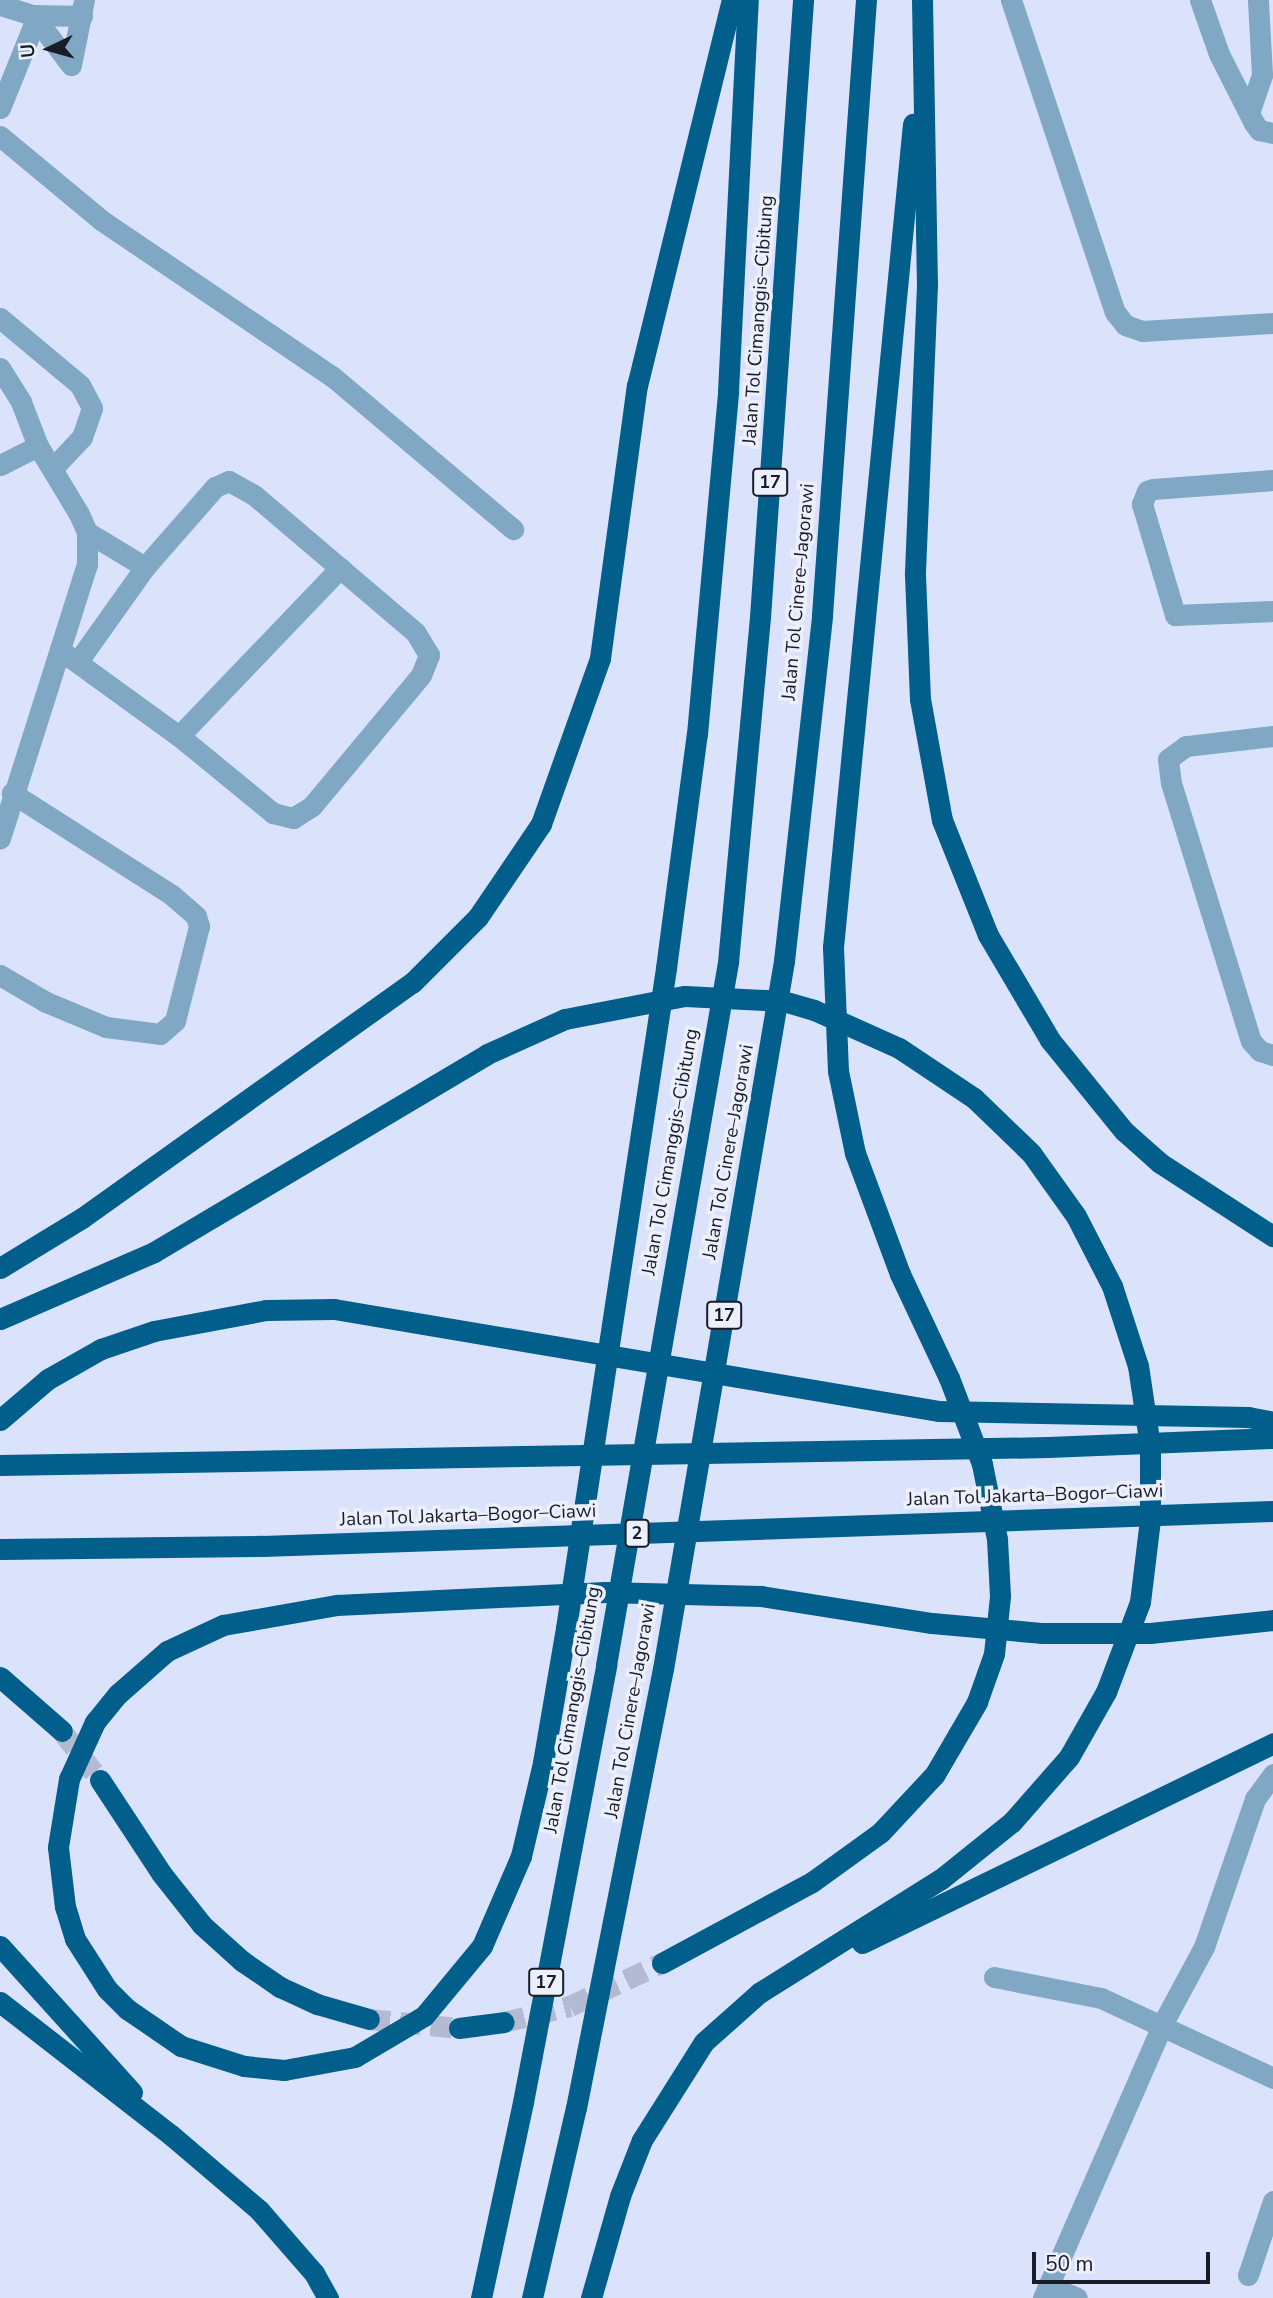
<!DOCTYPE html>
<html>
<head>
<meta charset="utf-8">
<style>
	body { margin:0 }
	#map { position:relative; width:1273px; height:2298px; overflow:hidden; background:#dbe2fb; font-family:"Nunito Sans",sans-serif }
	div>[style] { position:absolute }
	.motorway-tunnel>* { height:21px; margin-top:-10.5px; transform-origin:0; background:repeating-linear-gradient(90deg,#b4bad1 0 21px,transparent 0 31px) }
	.minor>* { height:21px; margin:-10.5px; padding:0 10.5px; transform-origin:10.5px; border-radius:10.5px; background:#80a7c3 }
	.motorway>* { height:21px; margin:-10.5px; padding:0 10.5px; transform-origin:10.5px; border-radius:10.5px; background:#025e8b }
	.motorway-bridge>* { height:21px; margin:-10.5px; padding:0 10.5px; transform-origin:10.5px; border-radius:10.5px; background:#025e8b }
	span { translate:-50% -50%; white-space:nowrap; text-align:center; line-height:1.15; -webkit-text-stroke:7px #ecf0fc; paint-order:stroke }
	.shield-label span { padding:2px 5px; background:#ecf0fc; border:2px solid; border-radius:5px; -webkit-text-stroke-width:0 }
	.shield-label { font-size:18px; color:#191c27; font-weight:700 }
	.street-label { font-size:19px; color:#191c27 }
	.north { position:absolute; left:14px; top:14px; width:70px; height:70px; -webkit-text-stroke:5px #ecf0fc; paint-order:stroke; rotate:265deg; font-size:19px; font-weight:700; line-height:28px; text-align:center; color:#191c27 }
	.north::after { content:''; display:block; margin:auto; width:24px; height:32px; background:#191c27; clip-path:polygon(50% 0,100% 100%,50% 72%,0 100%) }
	.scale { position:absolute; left:1032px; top:2252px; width:178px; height:32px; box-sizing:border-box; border:4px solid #191c27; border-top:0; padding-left:9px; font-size:21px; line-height:24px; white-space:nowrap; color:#191c27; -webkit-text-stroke:5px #ecf0fc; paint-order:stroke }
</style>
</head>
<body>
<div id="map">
	<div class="motorway-tunnel">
		<i style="left:62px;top:1731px;width:62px;rotate:52.2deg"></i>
		<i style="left:369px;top:2019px;width:90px;rotate:5.7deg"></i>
		<i style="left:504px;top:2022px;width:68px;rotate:-13.6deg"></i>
		<i style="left:570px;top:2006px;width:102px;rotate:-25.1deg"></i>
	</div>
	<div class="minor">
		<i style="left:1011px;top:0;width:329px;rotate:71.6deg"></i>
		<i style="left:1115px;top:312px;width:16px;rotate:52deg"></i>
		<i style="left:1125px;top:325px;width:18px;rotate:19deg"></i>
		<i style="left:1142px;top:331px;width:131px;rotate:-3.5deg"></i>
		<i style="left:1200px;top:0;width:57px;rotate:70.6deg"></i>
		<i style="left:1219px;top:54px;width:77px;rotate:63.1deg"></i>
		<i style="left:1254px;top:123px;width:9px;rotate:54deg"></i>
		<i style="left:1259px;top:130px;width:14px;rotate:12deg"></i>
		<i style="left:0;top:5px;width:34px;rotate:17deg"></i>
		<i style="left:33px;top:15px;width:49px;rotate:1.2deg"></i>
		<i style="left:33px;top:15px;width:63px;rotate:52.8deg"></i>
		<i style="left:71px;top:65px;width:66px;rotate:-78.7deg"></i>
		<i style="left:0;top:108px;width:96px;rotate:-68deg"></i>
		<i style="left:1250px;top:110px;width:37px;rotate:-71deg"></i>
		<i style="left:1262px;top:75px;width:75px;rotate:-93.1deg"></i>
		<i style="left:0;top:136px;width:131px;rotate:39.7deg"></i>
		<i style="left:101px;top:220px;width:280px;rotate:34.1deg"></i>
		<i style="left:333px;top:377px;width:236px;rotate:40.2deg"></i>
		<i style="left:0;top:318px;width:104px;rotate:39.9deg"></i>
		<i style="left:80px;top:385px;width:26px;rotate:62deg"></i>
		<i style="left:92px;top:408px;width:31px;rotate:109deg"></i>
		<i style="left:82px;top:437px;width:42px;rotate:133.1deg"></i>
		<i style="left:0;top:368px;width:40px;rotate:58deg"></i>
		<i style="left:21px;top:402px;width:47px;rotate:68.9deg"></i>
		<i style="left:38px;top:446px;width:79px;rotate:58.9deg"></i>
		<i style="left:79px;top:514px;width:20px;rotate:66deg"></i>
		<i style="left:87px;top:532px;width:32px;rotate:90deg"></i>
		<i style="left:87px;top:564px;width:288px;rotate:107.6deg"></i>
		<i style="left:0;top:465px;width:42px;rotate:-26.6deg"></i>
		<i style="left:1273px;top:480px;width:120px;rotate:175.7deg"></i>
		<i style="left:1153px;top:489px;width:6px;rotate:162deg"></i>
		<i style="left:1147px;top:491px;width:14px;rotate:111deg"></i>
		<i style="left:1142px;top:504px;width:116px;rotate:73.4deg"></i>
		<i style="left:1175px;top:615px;width:98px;rotate:-2.3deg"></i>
		<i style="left:87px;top:532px;width:68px;rotate:31.1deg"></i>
		<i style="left:60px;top:650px;width:147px;rotate:35.9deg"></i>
		<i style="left:179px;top:736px;width:122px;rotate:39.3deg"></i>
		<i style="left:273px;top:813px;width:21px;rotate:14deg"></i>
		<i style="left:293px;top:818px;width:22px;rotate:-32deg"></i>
		<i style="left:312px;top:806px;width:170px;rotate:-50.2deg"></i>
		<i style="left:421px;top:675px;width:22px;rotate:-68deg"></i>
		<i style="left:429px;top:655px;width:27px;rotate:-121deg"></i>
		<i style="left:415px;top:632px;width:211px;rotate:-139.6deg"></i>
		<i style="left:254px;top:495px;width:29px;rotate:-151deg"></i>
		<i style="left:229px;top:481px;width:15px;rotate:157deg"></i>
		<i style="left:215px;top:487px;width:106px;rotate:131.2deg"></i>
		<i style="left:145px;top:567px;width:114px;rotate:125.4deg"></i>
		<i style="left:179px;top:736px;width:233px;rotate:-46.2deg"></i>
		<i style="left:1273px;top:736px;width:88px;rotate:173.4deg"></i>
		<i style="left:1186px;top:746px;width:22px;rotate:144deg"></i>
		<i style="left:1168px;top:759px;width:24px;rotate:83deg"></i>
		<i style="left:1171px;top:783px;width:270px;rotate:72.8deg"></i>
		<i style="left:1251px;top:1041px;width:13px;rotate:48deg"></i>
		<i style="left:1260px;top:1051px;width:14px;rotate:17deg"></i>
		<i style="left:0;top:975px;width:53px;rotate:30.4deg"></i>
		<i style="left:46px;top:1002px;width:65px;rotate:22.6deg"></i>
		<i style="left:106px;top:1027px;width:54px;rotate:7.4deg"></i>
		<i style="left:160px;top:1034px;width:20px;rotate:-41deg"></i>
		<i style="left:175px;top:1021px;width:98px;rotate:-75.8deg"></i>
		<i style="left:199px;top:926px;width:10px;rotate:-107deg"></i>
		<i style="left:196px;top:916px;width:32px;rotate:-139deg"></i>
		<i style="left:172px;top:895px;width:190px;rotate:-147.5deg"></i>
		<i style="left:994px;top:1977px;width:109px;rotate:11.1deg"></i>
		<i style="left:1101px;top:1998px;width:190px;rotate:24.9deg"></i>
		<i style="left:1248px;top:2275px;width:78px;rotate:-71.3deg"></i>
		<i style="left:1048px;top:2286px;width:31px;rotate:22deg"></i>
		<i style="left:1043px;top:2298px;width:300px;rotate:-66.4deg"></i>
		<i style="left:1163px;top:2023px;width:86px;rotate:-61.7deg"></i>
		<i style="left:1204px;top:1947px;width:157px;rotate:-71deg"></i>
		<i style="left:1255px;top:1799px;width:31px;rotate:-54deg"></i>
	</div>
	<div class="motorway">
		<i style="left:922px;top:0;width:285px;rotate:89deg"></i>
		<i style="left:927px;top:285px;width:290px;rotate:92.4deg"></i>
		<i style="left:915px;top:575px;width:124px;rotate:87.7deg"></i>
		<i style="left:920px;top:699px;width:123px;rotate:79.7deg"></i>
		<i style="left:942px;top:820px;width:124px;rotate:68.2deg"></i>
		<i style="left:988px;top:935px;width:122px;rotate:59.4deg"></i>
		<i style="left:1050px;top:1040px;width:117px;rotate:50.9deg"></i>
		<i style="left:1124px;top:1131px;width:48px;rotate:41.6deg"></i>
		<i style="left:1160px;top:1163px;width:135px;rotate:32.9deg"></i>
		<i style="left:833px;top:947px;width:827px;rotate:-84.45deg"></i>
		<i style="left:784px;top:961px;width:348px;rotate:-83.7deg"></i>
		<i style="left:822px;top:615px;width:617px;rotate:-85.91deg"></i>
		<i style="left:728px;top:962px;width:346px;rotate:-84.7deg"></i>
		<i style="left:760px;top:617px;width:618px;rotate:-86.01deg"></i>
		<i style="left:666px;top:968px;width:236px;rotate:-82.5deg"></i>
		<i style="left:697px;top:734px;width:344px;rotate:-84.8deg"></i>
		<i style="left:728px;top:391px;width:392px;rotate:-87.1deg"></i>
		<i style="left:0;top:1268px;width:96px;rotate:-31.4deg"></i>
		<i style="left:82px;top:1218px;width:405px;rotate:-35.5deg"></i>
		<i style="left:412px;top:983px;width:93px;rotate:-45deg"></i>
		<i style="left:478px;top:917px;width:112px;rotate:-55.9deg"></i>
		<i style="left:541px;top:824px;width:176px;rotate:-70.4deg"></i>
		<i style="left:600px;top:658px;width:275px;rotate:-82.3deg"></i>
		<i style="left:637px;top:386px;width:398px;rotate:-76.2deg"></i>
		<i style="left:0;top:1319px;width:168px;rotate:-23.5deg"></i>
		<i style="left:154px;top:1252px;width:387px;rotate:-30.7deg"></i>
		<i style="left:487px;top:1054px;width:85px;rotate:-24.2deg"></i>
		<i style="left:565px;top:1019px;width:122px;rotate:-10.9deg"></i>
		<i style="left:685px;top:996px;width:98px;rotate:2.9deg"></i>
		<i style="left:783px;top:1001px;width:32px;rotate:16deg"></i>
		<i style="left:814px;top:1010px;width:93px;rotate:24.1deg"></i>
		<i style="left:899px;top:1048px;width:90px;rotate:33.7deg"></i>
		<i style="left:974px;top:1098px;width:79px;rotate:44deg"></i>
		<i style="left:1031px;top:1153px;width:77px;rotate:54.5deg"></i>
		<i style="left:1076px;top:1216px;width:79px;rotate:62.8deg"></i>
		<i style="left:0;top:1420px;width:63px;rotate:-40.5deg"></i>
		<i style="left:48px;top:1379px;width:61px;rotate:-29.5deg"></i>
		<i style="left:101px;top:1349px;width:56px;rotate:-18.8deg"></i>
		<i style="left:154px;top:1331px;width:114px;rotate:-10.6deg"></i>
		<i style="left:266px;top:1310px;width:68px;rotate:-0.8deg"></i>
		<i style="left:334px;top:1309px;width:614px;rotate:9.57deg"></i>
		<i style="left:939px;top:1411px;width:309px;rotate:1.1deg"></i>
		<i style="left:1248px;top:1417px;width:25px;rotate:11deg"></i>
		<i style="left:0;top:1465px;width:1048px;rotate:-0.98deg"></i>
		<i style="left:1048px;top:1447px;width:225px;rotate:-2.3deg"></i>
		<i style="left:0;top:1549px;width:262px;rotate:-0.7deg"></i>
		<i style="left:262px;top:1546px;width:1012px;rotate:-1.98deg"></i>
		<i style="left:566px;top:1628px;width:137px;rotate:99.7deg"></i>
		<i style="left:543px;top:1763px;width:96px;rotate:103.3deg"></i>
		<i style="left:521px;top:1856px;width:98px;rotate:113.4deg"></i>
		<i style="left:482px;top:1946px;width:91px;rotate:129.6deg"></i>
		<i style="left:424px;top:2016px;width:80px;rotate:149.3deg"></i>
		<i style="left:355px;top:2057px;width:72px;rotate:169.6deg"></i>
		<i style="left:284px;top:2070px;width:40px;rotate:-174.3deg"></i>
		<i style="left:244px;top:2066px;width:66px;rotate:-162.4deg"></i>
		<i style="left:181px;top:2046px;width:65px;rotate:-145.6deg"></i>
		<i style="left:127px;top:2009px;width:28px;rotate:-135deg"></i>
		<i style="left:107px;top:1989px;width:59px;rotate:-122.6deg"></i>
		<i style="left:75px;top:1939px;width:34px;rotate:-107deg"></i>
		<i style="left:65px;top:1907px;width:60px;rotate:-96.7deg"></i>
		<i style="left:58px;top:1847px;width:69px;rotate:-80.8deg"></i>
		<i style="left:69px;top:1779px;width:63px;rotate:-65.5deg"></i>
		<i style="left:95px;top:1722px;width:36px;rotate:-51deg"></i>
		<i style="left:118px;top:1694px;width:65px;rotate:-41.3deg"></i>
		<i style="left:167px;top:1651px;width:62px;rotate:-24.9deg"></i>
		<i style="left:223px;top:1625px;width:116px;rotate:-10deg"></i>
		<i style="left:337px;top:1605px;width:268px;rotate:-2.8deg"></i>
		<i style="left:605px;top:1592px;width:156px;rotate:1.5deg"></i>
		<i style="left:761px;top:1596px;width:173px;rotate:9deg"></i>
		<i style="left:932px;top:1623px;width:109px;rotate:5.2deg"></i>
		<i style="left:1041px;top:1633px;width:109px"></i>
		<i style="left:1150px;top:1633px;width:124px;rotate:-6deg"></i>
		<i style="left:0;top:1677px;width:82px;rotate:41.1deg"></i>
		<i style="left:100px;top:1780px;width:111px;rotate:56.7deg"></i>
		<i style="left:161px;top:1873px;width:66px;rotate:51.7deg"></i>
		<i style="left:202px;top:1925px;width:54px;rotate:42deg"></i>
		<i style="left:242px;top:1961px;width:46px;rotate:34.4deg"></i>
		<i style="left:280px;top:1987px;width:41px;rotate:24.7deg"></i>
		<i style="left:317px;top:2004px;width:54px;rotate:16.1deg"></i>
		<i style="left:862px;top:1943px;width:457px;rotate:-25.9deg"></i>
		<i style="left:0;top:1946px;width:197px;rotate:47.9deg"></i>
		<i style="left:662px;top:1963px;width:170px;rotate:-28.4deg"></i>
		<i style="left:812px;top:1882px;width:85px;rotate:-35.9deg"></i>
		<i style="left:881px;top:1832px;width:79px;rotate:-47deg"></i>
		<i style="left:935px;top:1774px;width:83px;rotate:-59.7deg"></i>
		<i style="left:0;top:2002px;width:217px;rotate:37.9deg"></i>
		<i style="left:171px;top:2135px;width:116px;rotate:40.4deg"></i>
		<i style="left:259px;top:2210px;width:84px;rotate:48.9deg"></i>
		<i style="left:314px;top:2273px;width:29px;rotate:61deg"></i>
		<i style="left:459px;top:2028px;width:45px;rotate:-7.6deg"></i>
		<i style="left:481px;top:2298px;width:200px;rotate:-77.9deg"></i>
		<i style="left:523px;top:2102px;width:445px;rotate:-79.2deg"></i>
		<i style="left:532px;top:2298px;width:195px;rotate:-77deg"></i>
		<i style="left:576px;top:2108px;width:448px;rotate:-78.8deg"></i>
		<i style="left:591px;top:2298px;width:106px;rotate:-74.1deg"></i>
		<i style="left:620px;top:2196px;width:60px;rotate:-68.6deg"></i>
		<i style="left:642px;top:2140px;width:116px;rotate:-57.7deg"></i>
		<i style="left:704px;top:2042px;width:74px;rotate:-41.7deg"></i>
		<i style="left:759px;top:1993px;width:215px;rotate:-32.1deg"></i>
		<i style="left:941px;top:1879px;width:91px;rotate:-38.8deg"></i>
		<i style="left:1012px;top:1822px;width:86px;rotate:-48.8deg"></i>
		<i style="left:1069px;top:1757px;width:75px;rotate:-60.4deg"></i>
	</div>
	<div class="motorway-bridge">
		<i style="left:833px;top:947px;width:124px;rotate:87.7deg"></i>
		<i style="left:838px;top:1071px;width:84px;rotate:78.3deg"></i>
		<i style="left:855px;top:1153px;width:129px;rotate:69.6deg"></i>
		<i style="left:900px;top:1274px;width:115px;rotate:64.8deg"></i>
		<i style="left:949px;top:1378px;width:92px;rotate:69deg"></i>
		<i style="left:982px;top:1464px;width:76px;rotate:78.7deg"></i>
		<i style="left:997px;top:1539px;width:57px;rotate:87deg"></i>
		<i style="left:1000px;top:1596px;width:58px;rotate:95.9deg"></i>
		<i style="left:994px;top:1654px;width:51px;rotate:109.5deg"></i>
		<i style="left:566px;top:1628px;width:668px;rotate:-81.38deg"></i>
		<i style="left:606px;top:1665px;width:714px;rotate:-80.15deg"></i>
		<i style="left:663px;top:1669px;width:718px;rotate:-80.3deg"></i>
		<i style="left:1106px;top:1692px;width:96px;rotate:-69.3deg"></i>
		<i style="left:1140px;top:1602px;width:84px;rotate:-83.1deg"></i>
		<i style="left:1150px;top:1519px;width:73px;rotate:-90deg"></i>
		<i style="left:1150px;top:1446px;width:81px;rotate:-98.5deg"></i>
		<i style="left:1138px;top:1366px;width:84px;rotate:-108deg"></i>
	</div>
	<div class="shield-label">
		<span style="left:770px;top:482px">17</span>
		<span style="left:724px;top:1315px">17</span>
		<span style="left:637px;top:1533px">2</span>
		<span style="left:546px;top:1982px">17</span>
	</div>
	<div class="street-label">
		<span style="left:759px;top:320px;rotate:-86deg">Jalan Tol Cimanggis–Cibitung</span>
		<span style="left:799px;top:592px;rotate:-85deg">Jalan Tol Cinere–Jagorawi</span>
		<span style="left:671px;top:1152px;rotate:-80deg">Jalan Tol Cimanggis–Cibitung</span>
		<span style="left:729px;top:1152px;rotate:-80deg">Jalan Tol Cinere–Jagorawi</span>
		<span style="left:1035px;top:1496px;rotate:-2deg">Jalan Tol Jakarta–Bogor–Ciawi</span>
		<span style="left:468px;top:1516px;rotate:-2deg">Jalan Tol Jakarta–Bogor–Ciawi</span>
		<span style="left:573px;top:1710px;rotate:-80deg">Jalan Tol Cimanggis–Cibitung</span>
		<span style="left:631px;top:1711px;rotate:-80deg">Jalan Tol Cinere–Jagorawi</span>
	</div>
	<div class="north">U</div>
	<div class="scale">50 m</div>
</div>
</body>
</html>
